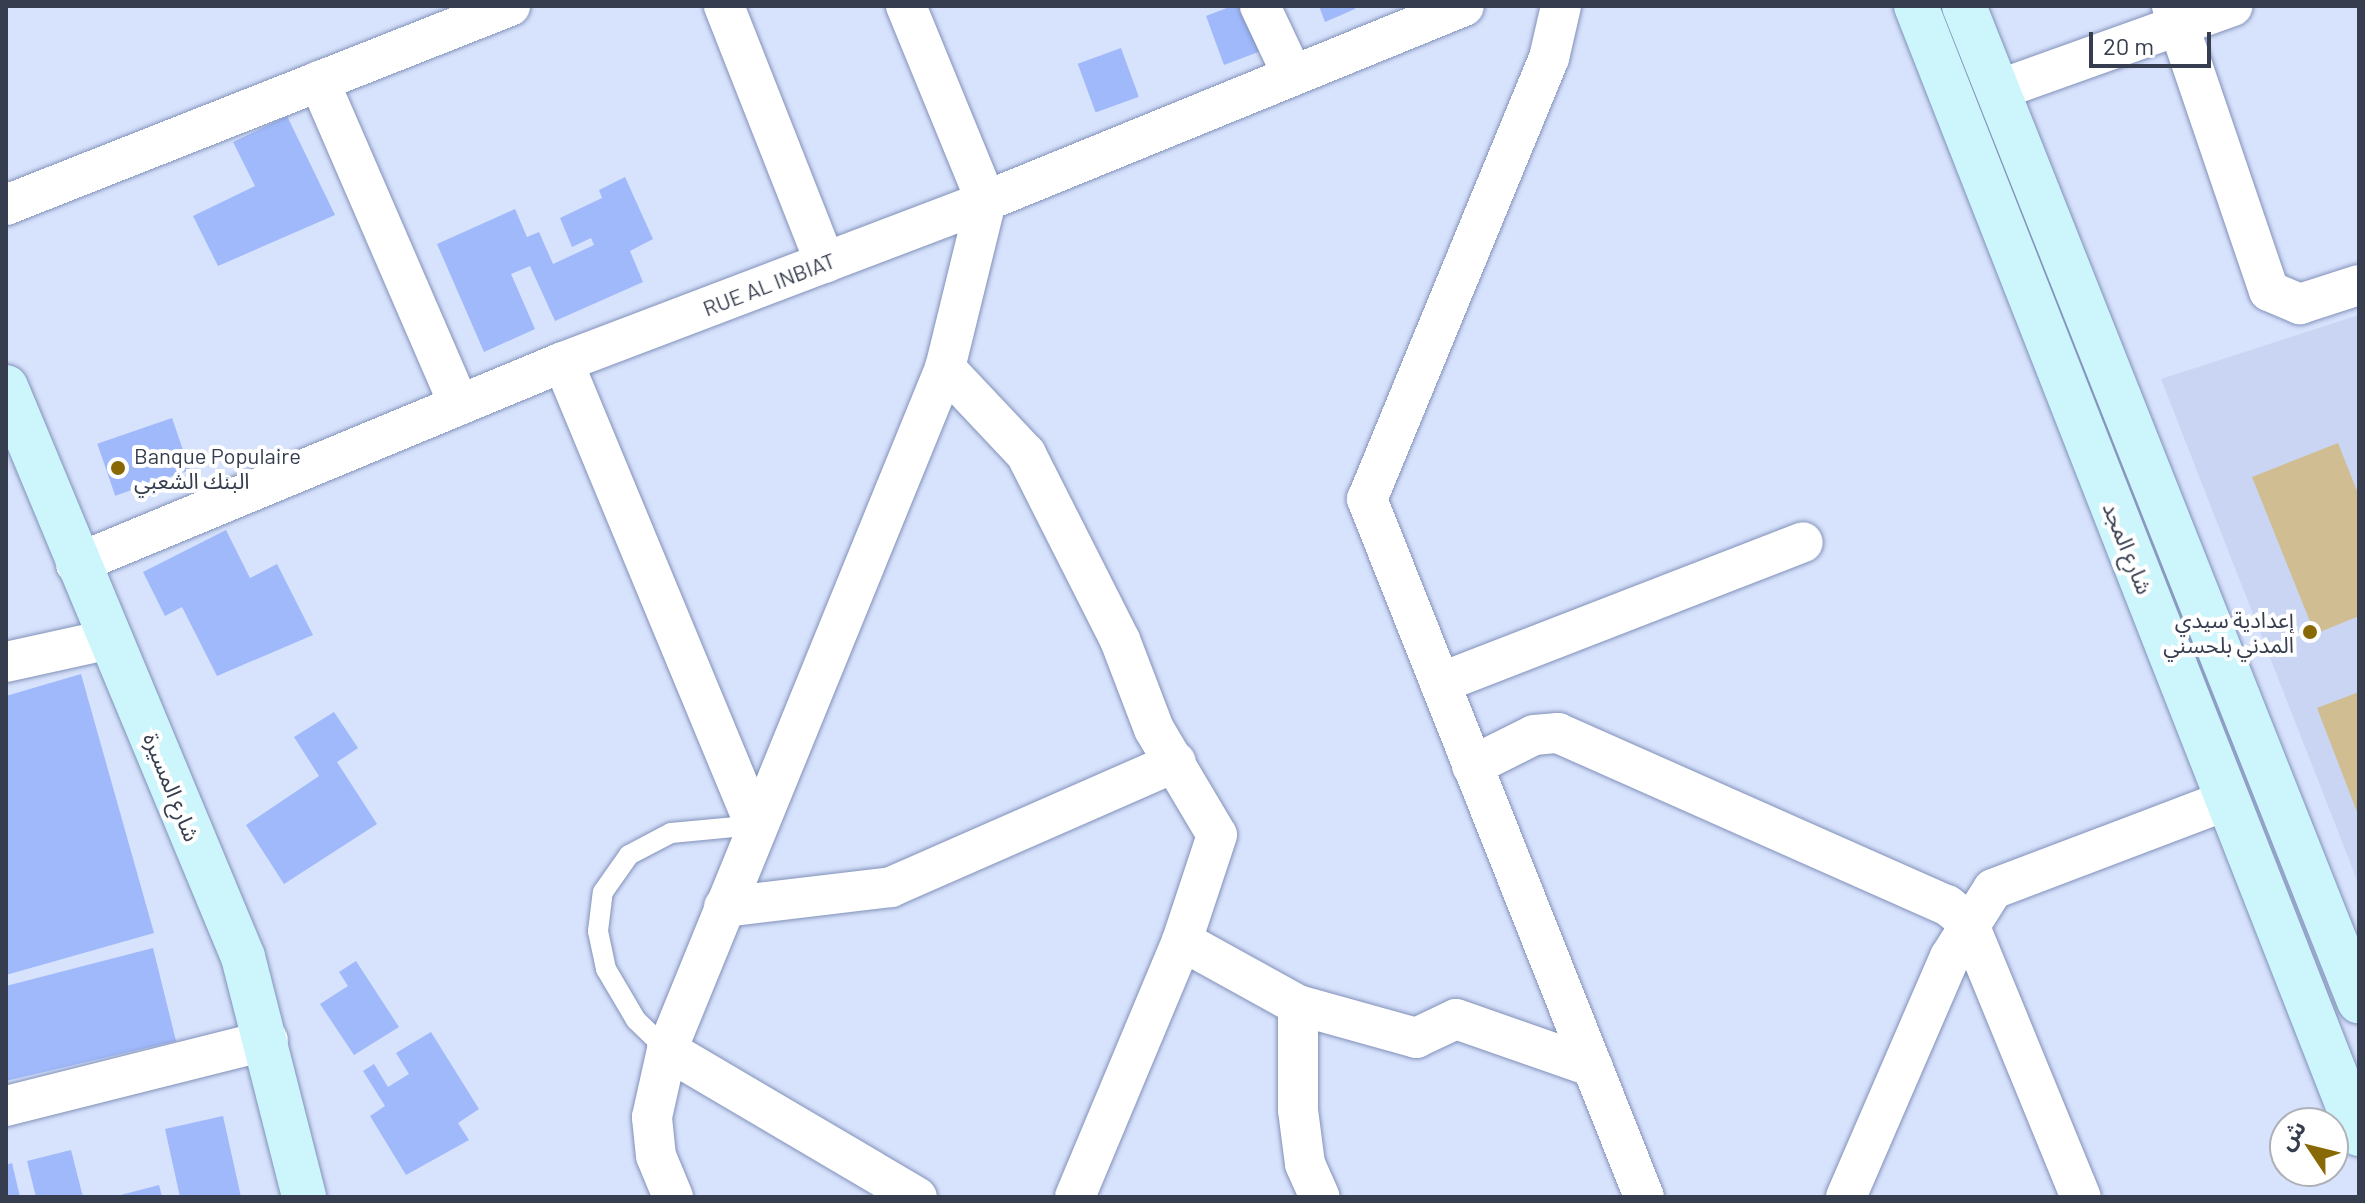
<!DOCTYPE html>
<html>
<head>
<meta charset="utf-8">
<style>
	body { margin:0 }
	#map { position:relative; width:2365px; height:1203px; overflow:hidden; background:#d7e2fc; font-family:Barlow,"Noto Sans Arabic",sans-serif }
	div>[style] { position:absolute }
	.built>* { inset:0; background:#c9d5f3 }
	.green>* { inset:0; background:#d0be92 }
	.building>* { inset:0; background:#9fb9fb; transform-origin:0 0 }
	.roads { filter:drop-shadow(0 0 2px #8191b9) drop-shadow(0 0 2px #8191b9) }
	.lane>* { height:20px; margin:-10px; padding:0 10px; transform-origin:10px; border-radius:10px; background:#fff }
	.street>* { height:40px; margin:-20px; padding:0 20px; transform-origin:20px; border-radius:20px; background:#fff }
	.secondary>* { height:44px; margin:-22px; padding:0 22px; transform-origin:22px; border-radius:22px; background:#cdf6fc }
	.dots>* { width:22px; height:22px; translate:-50% -50%; box-sizing:border-box; border:4px solid #fff; border-radius:50% }
	span { translate:-50% -50%; white-space:nowrap; text-align:center; line-height:1.15; -webkit-text-stroke:8px #fff; paint-order:stroke }
	.street-label { font-size:22px; color:#363d4e }
	.poi-label { font-size:22px; color:#363d4e }
	.left { translate:0 -50%; text-align:left }
	.right { translate:-100% -50%; text-align:right }
	.frame { position:absolute; inset:0; border:8px solid #363d4e; pointer-events:none }
	.north { position:absolute; left:2269px; top:1107px; width:80px; height:80px; box-sizing:border-box; background:#fff; border:2px solid #afb1b8; border-radius:50%; rotate:305deg; font-size:22px; font-weight:700; line-height:32px; text-align:center; color:#363d4e }
	.north::after { content:''; display:block; margin:auto; width:28px; height:36px; background:#886906; clip-path:polygon(50% 0,100% 100%,50% 72%,0 100%) }
	.scale { position:absolute; left:2089px; top:32px; width:122px; height:36px; box-sizing:border-box; border:4px solid #363d4e; border-top:0; padding-left:10px; font-size:24px; line-height:28px; white-space:nowrap; color:#363d4e; -webkit-text-stroke:6px #fff; paint-order:stroke }
</style>
</head>
<body>
<div id="map">
	<div class="built">
		<i style="clip-path:polygon(2359px 315px,2359px 885px,2161px 379px)"></i>
	</div>
	<div class="green">
		<i style="clip-path:polygon(2338px 443px,2359px 496px,2359px 616px,2315px 634px,2252px 477px)"></i>
		<i style="clip-path:polygon(2359px 692px,2359px 817px,2317px 708px)"></i>
	</div>
	<div class="building">
		<i style="clip-path:polygon(1232px 6px,1244px 6px,1261px 51px,1224px 65px,1206px 16px)"></i>
		<i style="clip-path:polygon(1319px 6px,1354px 6px,1355px 9px,1325px 22px)"></i>
		<i style="left:1121px;top:48px;width:52px;height:46px;rotate:70deg"></i>
		<i style="clip-path:polygon(287px 116px,335px 215px,218px 266px,193px 216px,255px 186px,233px 142px)"></i>
		<i style="clip-path:polygon(625px 177px,653px 239px,630px 251px,643px 282px,555px 321px,530px 266px,511px 274px,535px 329px,484px 352px,437px 244px,515px 209px,527px 237px,539px 232px,553px 264px,594px 245px,591px 238px,572px 247px,560px 218px,602px 198px,599px 190px)"></i>
		<i style="left:172px;top:418px;width:55px;height:79px;rotate:71deg"></i>
		<i style="clip-path:polygon(226px 530px,250px 578px,277px 564px,313px 635px,217px 676px,182px 607px,165px 616px,143px 572px)"></i>
		<i style="clip-path:polygon(81px 674px,154px 933px,6px 975px,6px 696px)"></i>
		<i style="clip-path:polygon(334px 712px,358px 748px,337px 762px,377px 824px,284px 884px,246px 825px,319px 776px,294px 737px)"></i>
		<i style="clip-path:polygon(153px 948px,176px 1041px,6px 1081px,6px 986px)"></i>
		<i style="clip-path:polygon(356px 961px,399px 1027px,354px 1055px,320px 1004px,348px 986px,339px 972px)"></i>
		<i style="clip-path:polygon(431px 1032px,479px 1109px,458px 1123px,469px 1140px,406px 1175px,370px 1116px,385px 1106px,363px 1071px,374px 1064px,388px 1087px,409px 1074px,396px 1053px)"></i>
		<i style="clip-path:polygon(223px 1116px,241px 1197px,180px 1197px,165px 1129px)"></i>
		<i style="clip-path:polygon(71px 1150px,83px 1197px,36px 1197px,27px 1161px)"></i>
		<i style="clip-path:polygon(12px 1163px,20px 1197px,6px 1197px,6px 1165px)"></i>
		<i style="clip-path:polygon(159px 1185px,162px 1197px,117px 1197px,117px 1196px)"></i>
	</div>
	<div class="roads">
		<div class="lane">
			<i style="left:667px;top:1050px;width:43px;rotate:-135.9deg"></i>
			<i style="left:636px;top:1020px;width:59px;rotate:-120.5deg"></i>
			<i style="left:606px;top:969px;width:39px;rotate:-102deg"></i>
			<i style="left:598px;top:931px;width:39px;rotate:-83deg"></i>
			<i style="left:603px;top:892px;width:45px;rotate:-54.9deg"></i>
			<i style="left:629px;top:855px;width:47px;rotate:-27.6deg"></i>
			<i style="left:671px;top:833px;width:84px;rotate:-5.4deg"></i>
		</div>
		<div class="street">
			<i style="left:724px;top:6px;width:276px;rotate:68.5deg"></i>
			<i style="left:1260px;top:6px;width:77px;rotate:64.8deg"></i>
			<i style="left:1561px;top:6px;width:53px;rotate:103deg"></i>
			<i style="left:1549px;top:58px;width:477px;rotate:112.4deg"></i>
			<i style="left:1367px;top:499px;width:751px;rotate:68.35deg"></i>
			<i style="left:2172px;top:6px;width:301px;rotate:71.2deg"></i>
			<i style="left:2269px;top:291px;width:34px;rotate:23deg"></i>
			<i style="left:2300px;top:304px;width:62px;rotate:-17.9deg"></i>
			<i style="left:319px;top:81px;width:353px;rotate:66.6deg"></i>
			<i style="left:1998px;top:90px;width:249px;rotate:-19.7deg"></i>
			<i style="left:6px;top:205px;width:542px;rotate:-21.55deg"></i>
			<i style="left:563px;top:362px;width:501px;rotate:67.48deg"></i>
			<i style="left:945px;top:368px;width:118px;rotate:46.7deg"></i>
			<i style="left:1026px;top:454px;width:208px;rotate:63.2deg"></i>
			<i style="left:1120px;top:640px;width:95px;rotate:69.1deg"></i>
			<i style="left:1154px;top:729px;width:123px;rotate:59.3deg"></i>
			<i style="left:1217px;top:835px;width:112px;rotate:108.3deg"></i>
			<i style="left:1182px;top:941px;width:277px;rotate:112.7deg"></i>
			<i style="left:76px;top:564px;width:527px;rotate:-22.53deg"></i>
			<i style="left:563px;top:362px;width:453px;rotate:-20.8deg"></i>
			<i style="left:986px;top:201px;width:516px;rotate:-22.19deg"></i>
			<i style="left:6px;top:662px;width:107px;rotate:-12.4deg"></i>
			<i style="left:1440px;top:683px;width:389px;rotate:-21.2deg"></i>
			<i style="left:1472px;top:766px;width:69px;rotate:-26.6deg"></i>
			<i style="left:1534px;top:735px;width:24px;rotate:-5deg"></i>
			<i style="left:1558px;top:733px;width:425px;rotate:23.9deg"></i>
			<i style="left:1947px;top:905px;width:27px;rotate:39deg"></i>
			<i style="left:1968px;top:922px;width:297px;rotate:67.7deg"></i>
			<i style="left:724px;top:907px;width:168px;rotate:-6.8deg"></i>
			<i style="left:891px;top:887px;width:311px;rotate:-23.7deg"></i>
			<i style="left:1182px;top:941px;width:132px;rotate:28.9deg"></i>
			<i style="left:1298px;top:1005px;width:105px;rotate:90deg"></i>
			<i style="left:1298px;top:1110px;width:54px;rotate:82.6deg"></i>
			<i style="left:1305px;top:1164px;width:36px;rotate:66deg"></i>
			<i style="left:1298px;top:1005px;width:123px;rotate:15.6deg"></i>
			<i style="left:1416px;top:1038px;width:44px;rotate:-25.4deg"></i>
			<i style="left:1456px;top:1019px;width:145px;rotate:19.3deg"></i>
			<i style="left:667px;top:1050px;width:290px;rotate:30.5deg"></i>
			<i style="left:6px;top:1106px;width:270px;rotate:-14.1deg"></i>
			<i style="left:673px;top:1197px;width:44px;rotate:-112.5deg"></i>
			<i style="left:656px;top:1156px;width:39px;rotate:-96deg"></i>
			<i style="left:652px;top:1117px;width:69px;rotate:-77.4deg"></i>
			<i style="left:667px;top:1050px;width:736px;rotate:-67.82deg"></i>
			<i style="left:945px;top:368px;width:172px;rotate:-76.2deg"></i>
			<i style="left:986px;top:201px;width:211px;rotate:-112.3deg"></i>
			<i style="left:1846px;top:1197px;width:262px;rotate:-66.6deg"></i>
			<i style="left:1950px;top:957px;width:80px;rotate:-57.7deg"></i>
			<i style="left:1993px;top:889px;width:250px;rotate:-20.8deg"></i>
		</div>
		<div class="secondary">
			<i style="left:1916px;top:6px;width:1212px;rotate:68.56deg"></i>
			<i style="left:1964px;top:6px;width:1071px;rotate:68.35deg"></i>
			<i style="left:6px;top:387px;width:617px;rotate:67.42deg"></i>
			<i style="left:243px;top:957px;width:248px;rotate:75.7deg"></i>
		</div>
	</div>
	<div class="dots">
		<i style="left:118px;top:468px;background:#886906"></i>
		<i style="left:2310px;top:632px;background:#886906"></i>
	</div>
	<div class="street-label">
		<span style="left:769px;top:284px;rotate:-21deg">RUE AL INBIAT</span>
		<span style="left:2128px;top:548px;rotate:68deg">شارع المجد</span>
		<span style="left:172px;top:787px;rotate:68deg">شارع المسيرة</span>
	</div>
	<div class="poi-label">
		<span class="left" style="left:134px;top:468px">Banque Populaire<br>البنك الشعبي</span>
		<span class="right" style="left:2294px;top:632px">إعدادية سيدي<br>المدني بلحسني</span>
	</div>
	<div class="frame"></div>
	<div class="north">ش</div>
	<div class="scale">20 m</div>
</div>
</body>
</html>
